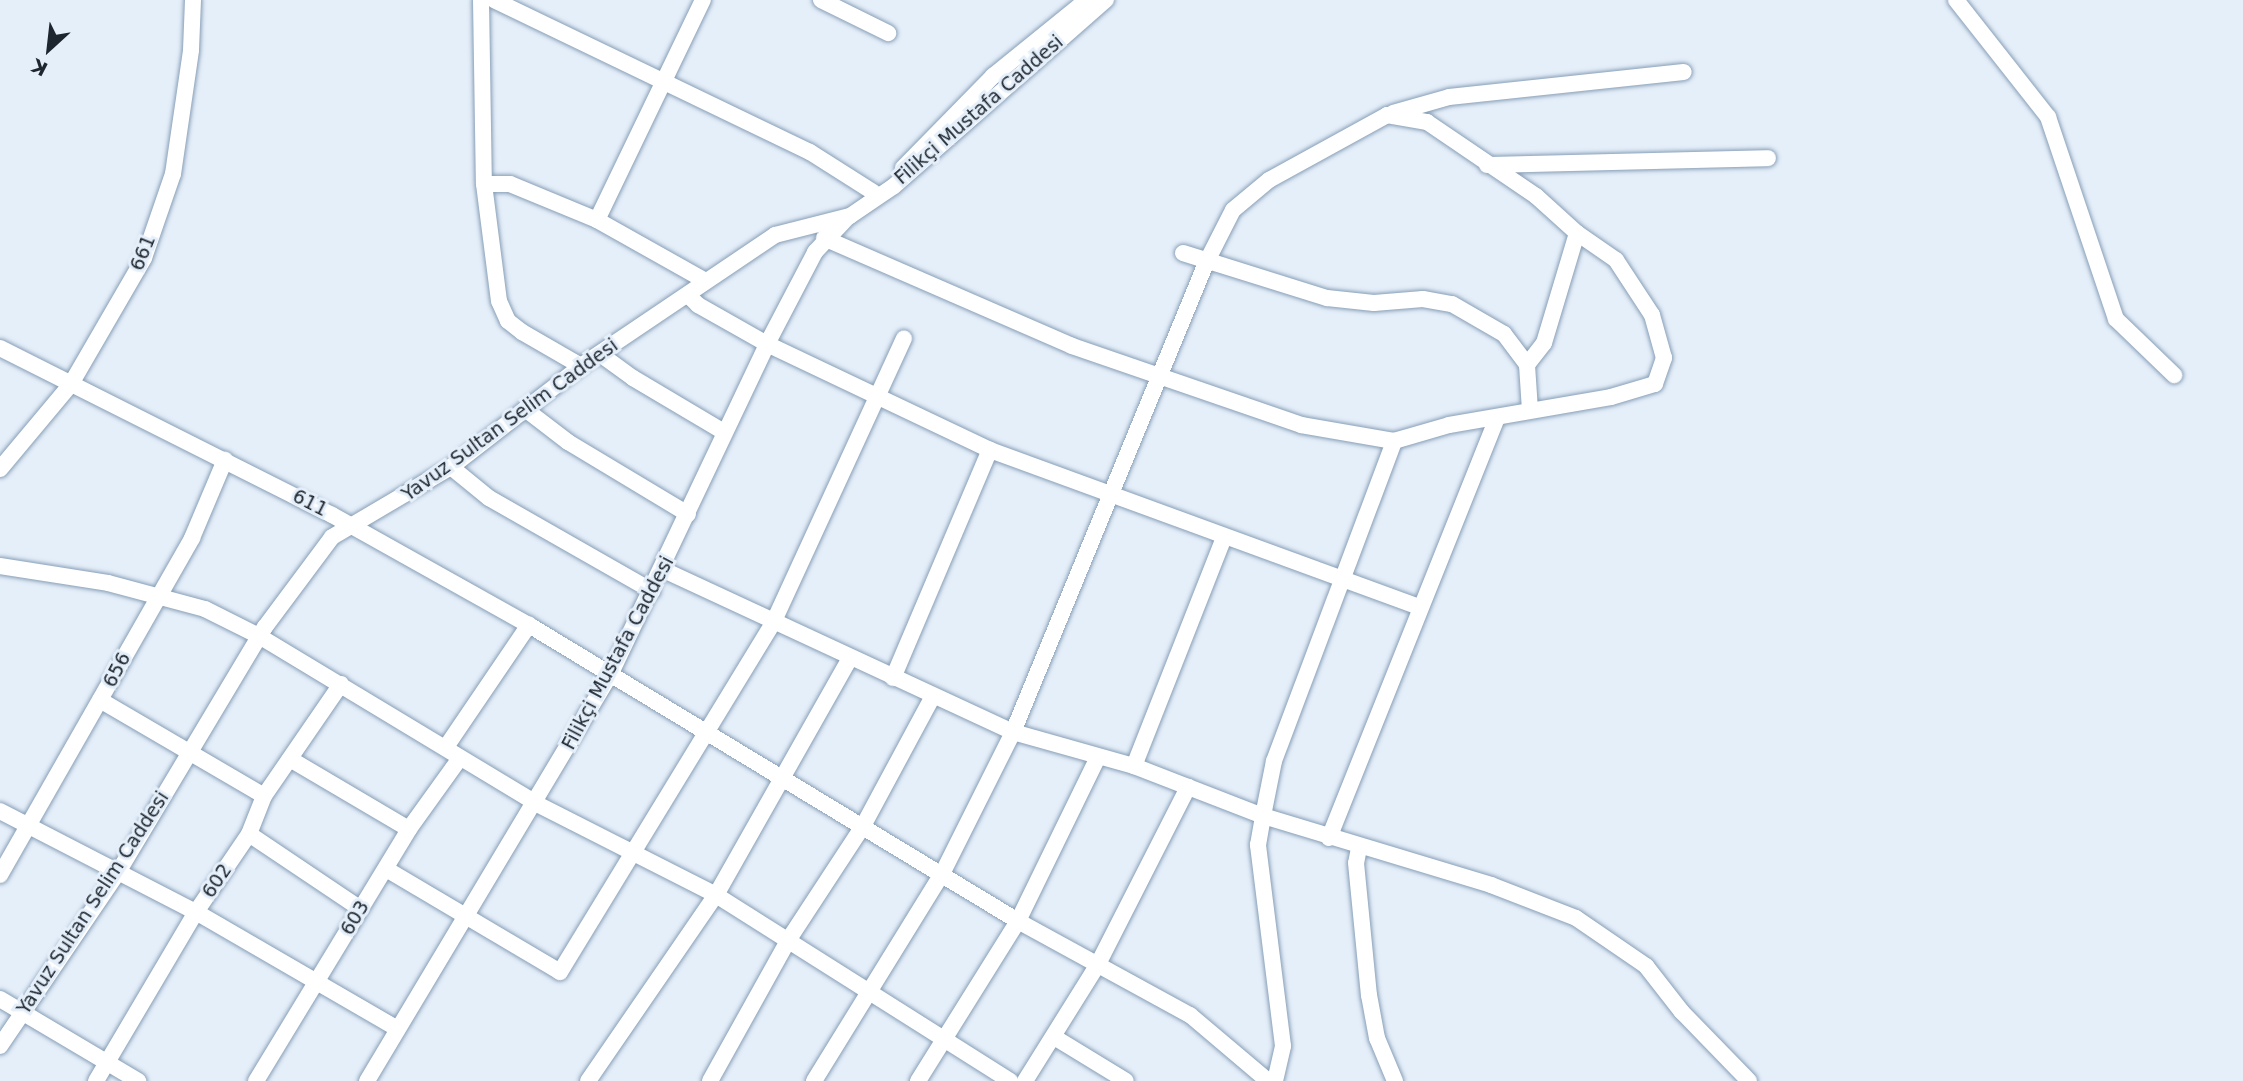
<!DOCTYPE html>
<html>
<head>
<meta charset="utf-8">
<style>
	body { margin:0 }
	#map { position:relative; width:2243px; height:1081px; overflow:hidden; background:#e5effa; font-family:"DejaVu Sans",sans-serif }
	div>[style] { position:absolute }
	.roads { filter:drop-shadow(0 0 2px #879eb6) drop-shadow(0 0 2px #879eb6) }
	.minor>* { height:16px; margin:-8px; padding:0 8px; transform-origin:8px; border-radius:8px; background:#fff }
	span { translate:-50% -50%; white-space:nowrap; text-align:center; line-height:1.15; -webkit-text-stroke:6px #e5effa; paint-order:stroke }
	.street-label { font-size:19px; color:#1d262f }
	.north { position:absolute; left:14px; top:14px; width:70px; height:70px; -webkit-text-stroke:5px #e5effa; paint-order:stroke; rotate:207deg; font-size:19px; font-weight:700; line-height:28px; text-align:center; color:#1d262f }
	.north::after { content:''; display:block; margin:auto; width:24px; height:32px; background:#1d262f; clip-path:polygon(50% 0,100% 100%,50% 72%,0 100%) }
</style>
</head>
<body>
<div id="map">
	<div class="roads">
		<div class="minor">
			<i style="left:481px;top:0;width:184px;rotate:89.1deg"></i>
			<i style="left:484px;top:184px;width:118px;rotate:82.7deg"></i>
			<i style="left:499px;top:301px;width:22px;rotate:66deg"></i>
			<i style="left:508px;top:321px;width:18px;rotate:38deg"></i>
			<i style="left:522px;top:332px;width:68px;rotate:30deg"></i>
			<i style="left:494px;top:0;width:351px;rotate:25.7deg"></i>
			<i style="left:810px;top:152px;width:75px;rotate:32.4deg"></i>
			<i style="left:821px;top:0;width:75px;rotate:26.2deg"></i>
			<i style="left:1956px;top:0;width:149px;rotate:51.8deg"></i>
			<i style="left:2048px;top:117px;width:213px;rotate:71.4deg"></i>
			<i style="left:2116px;top:319px;width:81px;rotate:44deg"></i>
			<i style="left:1393px;top:113px;width:58px;rotate:-15.9deg"></i>
			<i style="left:1449px;top:97px;width:236px;rotate:-6.1deg"></i>
			<i style="left:1487px;top:165px;width:281px;rotate:-1.4deg"></i>
			<i style="left:903px;top:168px;width:129px;rotate:-45.6deg"></i>
			<i style="left:993px;top:76px;width:121px;rotate:-39deg"></i>
			<i style="left:484px;top:184px;width:26px"></i>
			<i style="left:510px;top:184px;width:94px;rotate:22.5deg"></i>
			<i style="left:597px;top:220px;width:123px;rotate:29.3deg"></i>
			<i style="left:597px;top:220px;width:244px;rotate:-64.3deg"></i>
			<i style="left:824px;top:238px;width:270px;rotate:23.5deg"></i>
			<i style="left:1072px;top:346px;width:242px;rotate:19deg"></i>
			<i style="left:1301px;top:425px;width:94px;rotate:9.8deg"></i>
			<i style="left:1394px;top:441px;width:57px;rotate:-16.2deg"></i>
			<i style="left:1449px;top:425px;width:164px;rotate:-9.8deg"></i>
			<i style="left:1611px;top:397px;width:46px;rotate:-16.5deg"></i>
			<i style="left:1655px;top:384px;width:28px;rotate:-71deg"></i>
			<i style="left:1664px;top:358px;width:45px;rotate:-105.6deg"></i>
			<i style="left:1652px;top:315px;width:66px;rotate:-123.2deg"></i>
			<i style="left:1616px;top:260px;width:47px;rotate:-145.3deg"></i>
			<i style="left:1183px;top:253px;width:151px;rotate:17.4deg"></i>
			<i style="left:1327px;top:298px;width:47px;rotate:6.1deg"></i>
			<i style="left:1374px;top:303px;width:49px;rotate:-4.7deg"></i>
			<i style="left:1423px;top:299px;width:29px;rotate:10deg"></i>
			<i style="left:1452px;top:304px;width:60px;rotate:30deg"></i>
			<i style="left:1504px;top:334px;width:39px;rotate:53deg"></i>
			<i style="left:1527px;top:365px;width:45px;rotate:86.2deg"></i>
			<i style="left:689px;top:296px;width:13px;rotate:45deg"></i>
			<i style="left:698px;top:305px;width:79px;rotate:29.5deg"></i>
			<i style="left:767px;top:344px;width:247px;rotate:25.4deg"></i>
			<i style="left:990px;top:450px;width:457px;rotate:20.1deg"></i>
			<i style="left:0;top:348px;width:372px;rotate:26.7deg"></i>
			<i style="left:332px;top:515px;width:226px;rotate:29.2deg"></i>
			<i style="left:529px;top:625px;width:572px;rotate:31.19deg"></i>
			<i style="left:1018px;top:921px;width:196px;rotate:28.7deg"></i>
			<i style="left:1190px;top:1015px;width:102px;rotate:40.2deg"></i>
			<i style="left:600px;top:354px;width:41px;rotate:36deg"></i>
			<i style="left:633px;top:378px;width:106px;rotate:30.7deg"></i>
			<i style="left:525px;top:409px;width:54px;rotate:37.5deg"></i>
			<i style="left:568px;top:442px;width:140px;rotate:31deg"></i>
			<i style="left:451px;top:467px;width:49px;rotate:39.2deg"></i>
			<i style="left:489px;top:498px;width:188px;rotate:29.7deg"></i>
			<i style="left:0;top:469px;width:111px;rotate:-50.1deg"></i>
			<i style="left:71px;top:384px;width:146px;rotate:-59.9deg"></i>
			<i style="left:144px;top:258px;width:89px;rotate:-71deg"></i>
			<i style="left:173px;top:174px;width:125px;rotate:-81.7deg"></i>
			<i style="left:191px;top:50px;width:50px;rotate:-87.7deg"></i>
			<i style="left:0;top:566px;width:109px;rotate:8.9deg"></i>
			<i style="left:108px;top:583px;width:100px;rotate:15deg"></i>
			<i style="left:205px;top:609px;width:60px;rotate:26.6deg"></i>
			<i style="left:259px;top:636px;width:325px;rotate:31.1deg"></i>
			<i style="left:537px;top:804px;width:201px;rotate:26.9deg"></i>
			<i style="left:716px;top:895px;width:348px;rotate:32.3deg"></i>
			<i style="left:664px;top:570px;width:385px;rotate:24.9deg"></i>
			<i style="left:1013px;top:732px;width:126px;rotate:15.7deg"></i>
			<i style="left:1134px;top:766px;width:138px;rotate:21.2deg"></i>
			<i style="left:1263px;top:816px;width:238px;rotate:16.8deg"></i>
			<i style="left:1491px;top:885px;width:91px;rotate:21.2deg"></i>
			<i style="left:1576px;top:918px;width:85px;rotate:34.4deg"></i>
			<i style="left:1646px;top:966px;width:58px;rotate:52deg"></i>
			<i style="left:1682px;top:1012px;width:96px;rotate:45.8deg"></i>
			<i style="left:893px;top:678px;width:248px;rotate:-67deg"></i>
			<i style="left:100px;top:700px;width:190px;rotate:30.3deg"></i>
			<i style="left:446px;top:747px;width:148px;rotate:-55.8deg"></i>
			<i style="left:290px;top:759px;width:138px;rotate:30.5deg"></i>
			<i style="left:1134px;top:766px;width:246px;rotate:-68.5deg"></i>
			<i style="left:0;top:811px;width:220px;rotate:27.3deg"></i>
			<i style="left:196px;top:912px;width:233px;rotate:30.1deg"></i>
			<i style="left:249px;top:834px;width:133px;rotate:33.9deg"></i>
			<i style="left:1329px;top:838px;width:453px;rotate:-68.2deg"></i>
			<i style="left:1359px;top:848px;width:15px;rotate:101deg"></i>
			<i style="left:1356px;top:863px;width:133px;rotate:84.4deg"></i>
			<i style="left:1369px;top:995px;width:44px;rotate:79.5deg"></i>
			<i style="left:1377px;top:1038px;width:47px;rotate:67.3deg"></i>
			<i style="left:386px;top:869px;width:202px;rotate:30.6deg"></i>
			<i style="left:560px;top:972px;width:411px;rotate:-58.6deg"></i>
			<i style="left:774px;top:621px;width:311px;rotate:-65.3deg"></i>
			<i style="left:0;top:875px;width:388px;rotate:-60.3deg"></i>
			<i style="left:192px;top:538px;width:85px;rotate:-67.1deg"></i>
			<i style="left:0;top:999px;width:161px;rotate:30.7deg"></i>
			<i style="left:1054px;top:1037px;width:84px;rotate:31.4deg"></i>
			<i style="left:0;top:1046px;width:208px;rotate:-55.8deg"></i>
			<i style="left:117px;top:874px;width:288px;rotate:-59.1deg"></i>
			<i style="left:265px;top:627px;width:112px;rotate:-53.3deg"></i>
			<i style="left:332px;top:537px;width:138px;rotate:-30.5deg"></i>
			<i style="left:451px;top:467px;width:165px;rotate:-37.8deg"></i>
			<i style="left:581px;top:366px;width:234px;rotate:-34deg"></i>
			<i style="left:775px;top:235px;width:77px;rotate:-14.2deg"></i>
			<i style="left:850px;top:216px;width:53px;rotate:-34.3deg"></i>
			<i style="left:894px;top:186px;width:282px;rotate:-41.3deg"></i>
			<i style="left:96px;top:1081px;width:196px;rotate:-59.4deg"></i>
			<i style="left:196px;top:912px;width:94px;rotate:-55.8deg"></i>
			<i style="left:249px;top:834px;width:41px;rotate:-68.5deg"></i>
			<i style="left:264px;top:796px;width:136px;rotate:-55.5deg"></i>
			<i style="left:256px;top:1081px;width:295px;rotate:-58.7deg"></i>
			<i style="left:409px;top:829px;width:87px;rotate:-54.3deg"></i>
			<i style="left:367px;top:1081px;width:475px;rotate:-59.1deg"></i>
			<i style="left:611px;top:673px;width:364px;rotate:-64.6deg"></i>
			<i style="left:767px;top:344px;width:104px;rotate:-62.4deg"></i>
			<i style="left:815px;top:252px;width:47px;rotate:-46.7deg"></i>
			<i style="left:588px;top:1081px;width:226px;rotate:-55.5deg"></i>
			<i style="left:716px;top:895px;width:272px;rotate:-60.5deg"></i>
			<i style="left:710px;top:1081px;width:162px;rotate:-60.9deg"></i>
			<i style="left:789px;top:939px;width:135px;rotate:-56.8deg"></i>
			<i style="left:863px;top:826px;width:148px;rotate:-61.7deg"></i>
			<i style="left:814px;top:1081px;width:243px;rotate:-58.3deg"></i>
			<i style="left:942px;top:874px;width:159px;rotate:-63.4deg"></i>
			<i style="left:1013px;top:732px;width:507px;rotate:-67.63deg"></i>
			<i style="left:1206px;top:263px;width:59px;rotate:-63deg"></i>
			<i style="left:1233px;top:210px;width:47px;rotate:-39.8deg"></i>
			<i style="left:1269px;top:180px;width:135px;rotate:-28.8deg"></i>
			<i style="left:1387px;top:115px;width:41px;rotate:9.9deg"></i>
			<i style="left:1427px;top:122px;width:132px;rotate:34.2deg"></i>
			<i style="left:1536px;top:196px;width:55px;rotate:42.1deg"></i>
			<i style="left:1577px;top:233px;width:115px;rotate:106.7deg"></i>
			<i style="left:1544px;top:343px;width:28px;rotate:128deg"></i>
			<i style="left:918px;top:1081px;width:189px;rotate:-58deg"></i>
			<i style="left:1018px;top:921px;width:182px;rotate:-64deg"></i>
			<i style="left:1025px;top:1081px;width:138px;rotate:-58deg"></i>
			<i style="left:1098px;top:964px;width:199px;rotate:-63deg"></i>
			<i style="left:1275px;top:1081px;width:36px;rotate:-77deg"></i>
			<i style="left:1283px;top:1046px;width:203px;rotate:-97.1deg"></i>
			<i style="left:1258px;top:845px;width:29px;rotate:-80deg"></i>
			<i style="left:1263px;top:816px;width:56px;rotate:-78.7deg"></i>
			<i style="left:1274px;top:761px;width:342px;rotate:-69.4deg"></i>
		</div>
	</div>
	<div class="street-label">
		<span style="left:979px;top:110px;rotate:-41deg">Filikçi Mustafa Caddesi</span>
		<span style="left:143px;top:253px;rotate:-68deg">661</span>
		<span style="left:510px;top:420px;rotate:-36deg">Yavuz Sultan Selim Caddesi</span>
		<span style="left:310px;top:503px;rotate:27deg">611</span>
		<span style="left:618px;top:653px;rotate:-62deg">Filikçi Mustafa Caddesi</span>
		<span style="left:117px;top:670px;rotate:-62deg">656</span>
		<span style="left:217px;top:881px;rotate:-56deg">602</span>
		<span style="left:93px;top:903px;rotate:-57deg">Yavuz Sultan Selim Caddesi</span>
		<span style="left:355px;top:918px;rotate:-59deg">603</span>
	</div>
	<div class="north">K</div>
</div>
</body>
</html>
